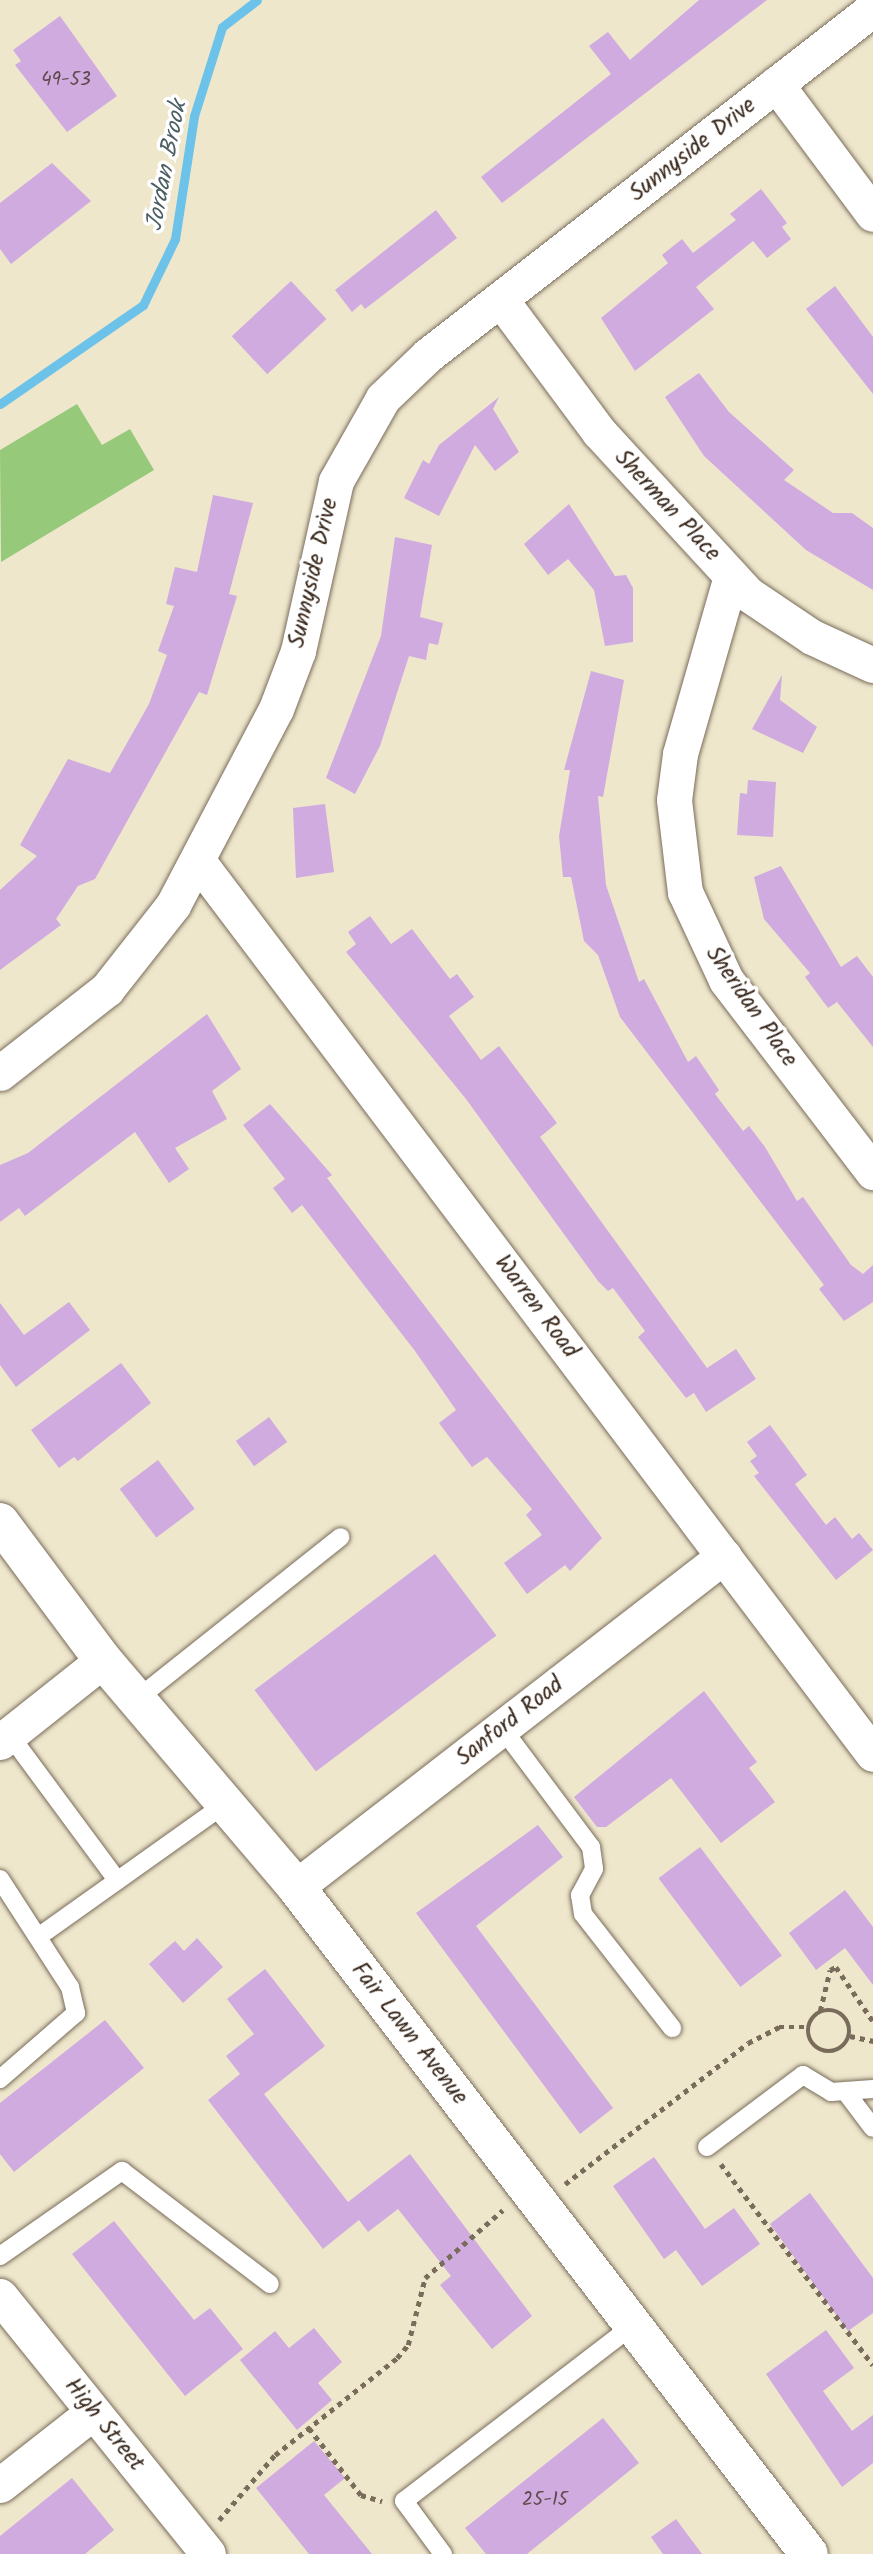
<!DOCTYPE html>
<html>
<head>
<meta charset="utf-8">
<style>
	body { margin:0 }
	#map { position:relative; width:873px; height:2554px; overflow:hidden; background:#eee7cc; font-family:Kalam,sans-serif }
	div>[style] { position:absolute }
	.green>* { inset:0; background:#96c97a }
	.stream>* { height:9px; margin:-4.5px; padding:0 4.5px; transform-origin:4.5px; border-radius:4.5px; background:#6cc2e9 }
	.building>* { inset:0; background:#d0abe0; transform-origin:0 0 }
	.path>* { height:4.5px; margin-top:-2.25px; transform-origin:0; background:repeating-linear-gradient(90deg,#7a6c5b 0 5px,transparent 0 10px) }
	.path>.ring { margin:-2.25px; padding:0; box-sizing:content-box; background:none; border:4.5px solid #7a6c5b; border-radius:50% }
	.roads { filter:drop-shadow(0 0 2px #7a6c5b) drop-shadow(0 0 2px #7a6c5b) }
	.lane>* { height:18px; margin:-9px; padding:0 9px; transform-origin:9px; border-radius:9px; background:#fff }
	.street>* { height:35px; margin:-17.5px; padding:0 17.5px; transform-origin:17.5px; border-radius:17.5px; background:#fff }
	.secondary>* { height:38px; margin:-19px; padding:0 19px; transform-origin:19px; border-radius:19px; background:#fff }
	span { translate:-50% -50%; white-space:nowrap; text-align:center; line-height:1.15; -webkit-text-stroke:7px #fff; paint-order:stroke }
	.number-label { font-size:19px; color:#604a4e }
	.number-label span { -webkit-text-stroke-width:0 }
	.street-label { font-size:23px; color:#3b2a1e }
	.water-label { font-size:24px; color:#4c5f65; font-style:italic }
</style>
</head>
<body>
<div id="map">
	<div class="green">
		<i style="clip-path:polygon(77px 404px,102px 445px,130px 429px,154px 470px,1px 562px,0 450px)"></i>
	</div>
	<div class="stream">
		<i style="left:0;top:404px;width:174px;rotate:-34.7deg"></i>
		<i style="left:143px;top:305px;width:73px;rotate:-64.1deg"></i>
		<i style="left:175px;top:239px;width:124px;rotate:-81.2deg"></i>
		<i style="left:194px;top:116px;width:93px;rotate:-72.5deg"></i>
		<i style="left:222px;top:27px;width:44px;rotate:-37.6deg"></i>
	</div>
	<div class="building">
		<i style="clip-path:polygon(699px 0,767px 0,502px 203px,481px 177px,611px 74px,589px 46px,608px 32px,630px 60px)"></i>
		<i style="clip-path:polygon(60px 16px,117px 96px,67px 132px,15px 65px,21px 61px,13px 50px)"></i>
		<i style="clip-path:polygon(52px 163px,91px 201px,11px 264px,0 249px,0 203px)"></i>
		<i style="clip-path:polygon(761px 189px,787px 223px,782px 227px,791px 239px,767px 258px,753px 241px,696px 287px,714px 309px,635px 371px,601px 318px,668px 263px,662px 255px,682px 239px,693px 253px,736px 220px,730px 214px)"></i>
		<i style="clip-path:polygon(436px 210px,457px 238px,365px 309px,361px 304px,352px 312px,335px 290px)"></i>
		<i style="left:291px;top:281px;width:52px;height:81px;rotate:47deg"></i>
		<i style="clip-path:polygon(835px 286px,873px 337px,873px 394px,806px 309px)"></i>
		<i style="clip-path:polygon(699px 373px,729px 412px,794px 470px,784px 480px,833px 513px,852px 513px,873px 528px,873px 590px,806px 550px,704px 456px,665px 397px)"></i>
		<i style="clip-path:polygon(499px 397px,493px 409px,519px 452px,495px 471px,475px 445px,439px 516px,404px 498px,423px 460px,429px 464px,439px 445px)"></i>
		<i style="clip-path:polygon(213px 495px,253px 503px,229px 594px,237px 596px,207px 695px,199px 692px,95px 879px,78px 886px,56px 919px,61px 925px,0 970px,0 890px,37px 856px,20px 845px,68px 759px,110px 773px,149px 704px,167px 655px,158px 651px,174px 606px,166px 604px,175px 567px,197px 572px)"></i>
		<i style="clip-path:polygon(569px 504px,615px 576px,626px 575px,633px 588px,633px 642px,605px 646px,594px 590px,568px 559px,548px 575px,524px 544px)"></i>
		<i style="clip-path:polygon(395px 537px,432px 545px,420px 617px,443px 623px,438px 645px,429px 643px,426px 660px,409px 656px,380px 746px,355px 794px,326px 778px,381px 636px)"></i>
		<i style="clip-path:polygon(591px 671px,624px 680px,603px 797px,598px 796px,606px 885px,639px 982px,644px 979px,688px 1062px,696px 1056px,719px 1090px,715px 1094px,743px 1131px,749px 1126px,765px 1147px,797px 1201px,803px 1197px,851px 1265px,863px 1274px,873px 1265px,873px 1302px,844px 1321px,819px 1289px,824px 1285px,620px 1017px,598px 955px,584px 941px,571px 877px,563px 877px,559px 836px,570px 770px,564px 770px)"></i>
		<i style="clip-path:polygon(782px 675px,780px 700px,817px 727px,803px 753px,752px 729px)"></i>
		<i style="clip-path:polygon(748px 780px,776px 782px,773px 837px,737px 835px,740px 793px,747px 794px)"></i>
		<i style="clip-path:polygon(325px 804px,334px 872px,296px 878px,293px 808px)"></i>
		<i style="clip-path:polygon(781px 866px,841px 967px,857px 956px,873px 977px,873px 1047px,837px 1002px,828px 1008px,805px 977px,810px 973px,764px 919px,754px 877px)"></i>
		<i style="clip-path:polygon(370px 916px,391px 944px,412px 929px,450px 979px,457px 974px,474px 997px,449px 1016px,481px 1060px,499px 1046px,557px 1123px,540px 1137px,707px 1368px,736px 1349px,756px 1379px,706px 1412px,694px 1393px,686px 1398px,638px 1337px,645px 1331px,613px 1288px,608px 1291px,598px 1281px,466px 1099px,346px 952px,356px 944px,348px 932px)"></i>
		<i style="clip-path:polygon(207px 1014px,241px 1069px,212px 1091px,227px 1119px,175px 1148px,189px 1169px,169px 1183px,135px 1132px,25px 1216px,19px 1208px,0 1222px,0 1165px,28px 1153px)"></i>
		<i style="clip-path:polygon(270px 1104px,332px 1175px,327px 1178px,602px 1538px,570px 1571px,565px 1565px,527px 1594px,504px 1563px,542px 1535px,526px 1515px,532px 1509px,487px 1457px,472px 1467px,439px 1423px,456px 1410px,415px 1351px,302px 1205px,292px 1213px,273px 1188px,285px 1179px,243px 1125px)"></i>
		<i style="clip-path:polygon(69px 1302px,90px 1330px,16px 1387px,0 1365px,0 1303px,24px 1335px)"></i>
		<i style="clip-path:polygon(121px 1363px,151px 1403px,78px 1461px,74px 1457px,59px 1468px,31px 1430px)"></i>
		<i style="left:269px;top:1417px;width:31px;height:41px;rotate:54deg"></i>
		<i style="clip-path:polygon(770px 1425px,807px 1475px,795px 1484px,826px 1525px,835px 1517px,852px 1539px,859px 1533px,873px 1550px,836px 1580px,754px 1476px,759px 1473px,750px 1461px,757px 1456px,747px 1442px)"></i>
		<i style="left:158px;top:1460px;width:61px;height:48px;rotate:53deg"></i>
		<i style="left:435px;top:1554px;width:102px;height:226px;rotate:53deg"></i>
		<i style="clip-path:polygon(704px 1691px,757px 1762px,749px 1768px,775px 1802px,721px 1843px,671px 1778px,606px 1827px,597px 1827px,574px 1797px)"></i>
		<i style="clip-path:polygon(538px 1825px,563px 1857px,476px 1926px,613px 2108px,580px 2134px,416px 1913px)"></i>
		<i style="left:700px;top:1847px;width:136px;height:52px;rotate:53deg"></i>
		<i style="clip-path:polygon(845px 1890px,873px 1927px,873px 1985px,845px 1948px,816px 1970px,789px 1933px)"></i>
		<i style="clip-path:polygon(197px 1938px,223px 1967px,183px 2003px,149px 1964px,175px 1941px,184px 1951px)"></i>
		<i style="clip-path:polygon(265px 1969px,325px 2046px,264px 2094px,348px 2202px,410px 2154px,532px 2316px,492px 2349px,440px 2285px,451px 2276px,398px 2209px,368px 2232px,359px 2220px,323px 2249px,208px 2100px,240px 2074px,226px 2056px,254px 2034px,227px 1999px)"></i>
		<i style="clip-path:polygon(105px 2020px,144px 2068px,14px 2172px,0 2154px,0 2103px)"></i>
		<i style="clip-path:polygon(654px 2157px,705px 2229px,734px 2208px,760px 2244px,702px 2286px,676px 2250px,664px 2259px,613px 2186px)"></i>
		<i style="clip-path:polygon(810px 2193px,873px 2278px,873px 2313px,848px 2331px,770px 2224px)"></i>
		<i style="clip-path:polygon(114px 2221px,194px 2320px,210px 2308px,243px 2349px,185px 2396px,72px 2254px)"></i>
		<i style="clip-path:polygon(314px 2328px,342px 2362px,318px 2383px,332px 2400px,297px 2430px,240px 2360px,275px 2331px,289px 2348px)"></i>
		<i style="clip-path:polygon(826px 2330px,854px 2368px,823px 2391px,852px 2431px,873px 2415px,873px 2463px,842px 2487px,766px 2374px)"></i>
		<i style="clip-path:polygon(603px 2418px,639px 2463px,527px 2554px,486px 2554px,465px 2528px)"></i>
		<i style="clip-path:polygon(314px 2441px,345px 2478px,324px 2495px,372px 2554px,309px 2554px,256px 2488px)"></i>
		<i style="clip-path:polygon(72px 2478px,114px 2530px,85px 2554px,0 2554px,0 2536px)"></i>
		<i style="clip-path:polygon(676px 2519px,702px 2554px,663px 2554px,651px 2537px)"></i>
	</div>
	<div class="path">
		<i class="ring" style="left:808px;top:2010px;width:37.5px;height:37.5px"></i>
		<i style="left:820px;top:2011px;width:42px;rotate:-76.3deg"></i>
		<i style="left:830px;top:1970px;width:7px;rotate:-27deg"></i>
		<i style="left:836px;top:1967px;width:65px;rotate:55.6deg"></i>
		<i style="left:850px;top:2036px;width:24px;rotate:12deg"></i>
		<i style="left:721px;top:2164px;width:252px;rotate:52.9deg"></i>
		<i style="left:565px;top:2184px;width:231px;rotate:-37.6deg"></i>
		<i style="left:748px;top:2043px;width:35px;rotate:-27deg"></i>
		<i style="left:779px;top:2027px;width:29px"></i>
		<i style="left:309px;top:2428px;width:85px;rotate:52.2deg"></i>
		<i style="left:361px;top:2495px;width:22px;rotate:16deg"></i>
		<i style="left:219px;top:2520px;width:86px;rotate:-49.3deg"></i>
		<i style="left:275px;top:2455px;width:156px;rotate:-38.5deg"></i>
		<i style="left:397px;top:2358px;width:17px;rotate:-50deg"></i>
		<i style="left:408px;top:2345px;width:69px;rotate:-75.8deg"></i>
		<i style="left:425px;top:2278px;width:103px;rotate:-41.1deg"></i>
	</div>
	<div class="roads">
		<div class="lane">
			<i style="left:137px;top:1699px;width:260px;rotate:-38.5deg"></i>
			<i style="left:502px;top:1728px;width:149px;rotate:53.2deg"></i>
			<i style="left:591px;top:1847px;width:22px;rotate:82deg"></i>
			<i style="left:594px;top:1869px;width:30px;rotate:118deg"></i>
			<i style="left:580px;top:1895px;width:19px;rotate:81deg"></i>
			<i style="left:583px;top:1914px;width:145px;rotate:52deg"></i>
			<i style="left:9px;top:1734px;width:182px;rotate:53.5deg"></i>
			<i style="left:0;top:1879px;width:129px;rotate:57.1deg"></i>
			<i style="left:70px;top:1987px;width:27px;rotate:77deg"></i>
			<i style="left:76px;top:2013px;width:101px;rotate:139deg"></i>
			<i style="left:38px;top:1937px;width:229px;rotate:-35.4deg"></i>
			<i style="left:848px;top:2095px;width:41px;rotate:52.9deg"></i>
			<i style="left:707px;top:2147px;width:120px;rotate:-36.9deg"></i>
			<i style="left:803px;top:2075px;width:33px;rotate:31deg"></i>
			<i style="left:831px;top:2092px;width:42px;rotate:-4.1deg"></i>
			<i style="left:0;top:2256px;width:149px;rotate:-34.9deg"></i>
			<i style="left:122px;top:2171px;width:186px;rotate:37.4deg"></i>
			<i style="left:443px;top:2554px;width:66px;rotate:-126.3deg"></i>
			<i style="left:404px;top:2501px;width:289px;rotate:-37.5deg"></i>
		</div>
		<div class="street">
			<i style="left:776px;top:84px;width:162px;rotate:53.3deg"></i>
			<i style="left:501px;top:300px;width:164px;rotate:53.4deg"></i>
			<i style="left:599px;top:432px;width:220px;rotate:47.4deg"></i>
			<i style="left:748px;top:594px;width:77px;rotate:33.9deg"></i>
			<i style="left:812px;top:637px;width:67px;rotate:24.7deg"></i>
			<i style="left:731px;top:576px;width:185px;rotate:106deg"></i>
			<i style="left:680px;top:754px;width:46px;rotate:97.4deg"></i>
			<i style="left:674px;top:800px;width:93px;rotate:83.2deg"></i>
			<i style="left:685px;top:892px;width:97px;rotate:65deg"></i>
			<i style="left:726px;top:980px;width:242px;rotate:52.6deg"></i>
			<i style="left:198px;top:861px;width:1119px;rotate:52.92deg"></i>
			<i style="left:0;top:1073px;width:136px;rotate:-38.1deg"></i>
			<i style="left:107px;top:989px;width:107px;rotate:-51.8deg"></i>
			<i style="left:173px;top:905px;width:221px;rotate:-62.3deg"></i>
			<i style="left:276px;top:709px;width:62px;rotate:-69.2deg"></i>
			<i style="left:298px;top:651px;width:174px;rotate:-77.4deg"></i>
			<i style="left:336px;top:481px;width:95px;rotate:-60.5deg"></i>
			<i style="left:383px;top:398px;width:62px;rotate:-43.7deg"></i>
			<i style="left:428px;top:355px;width:564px;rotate:-37.87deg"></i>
			<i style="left:0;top:1742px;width:132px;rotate:-38.5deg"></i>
			<i style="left:296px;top:1887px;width:541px;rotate:-37.72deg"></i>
			<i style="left:0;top:2296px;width:331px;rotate:51.1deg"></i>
			<i style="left:0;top:2485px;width:118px;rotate:-38.1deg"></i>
		</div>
		<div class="secondary">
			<i style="left:0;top:1522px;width:172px;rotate:53.3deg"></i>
			<i style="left:103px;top:1660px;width:298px;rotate:49.6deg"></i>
			<i style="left:296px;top:1887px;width:841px;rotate:52.44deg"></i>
		</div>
	</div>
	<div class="number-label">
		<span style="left:66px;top:81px">49-53</span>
		<span style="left:545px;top:2501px">25-15</span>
	</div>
	<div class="street-label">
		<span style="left:693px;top:150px;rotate:-38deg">Sunnyside Drive</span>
		<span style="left:667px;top:506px;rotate:47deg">Sherman Place</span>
		<span style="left:314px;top:573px;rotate:-77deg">Sunnyside Drive</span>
		<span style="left:751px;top:1007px;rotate:55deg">Sheridan Place</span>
		<span style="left:536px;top:1307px;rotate:53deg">Warren Road</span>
		<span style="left:510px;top:1722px;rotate:-38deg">Sanford Road</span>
		<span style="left:409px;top:2034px;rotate:52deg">Fair Lawn Avenue</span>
		<span style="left:104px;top:2425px;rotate:51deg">High Street</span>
	</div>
	<div class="water-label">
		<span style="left:167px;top:166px;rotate:-79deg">Jordan Brook</span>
	</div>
</div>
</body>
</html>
